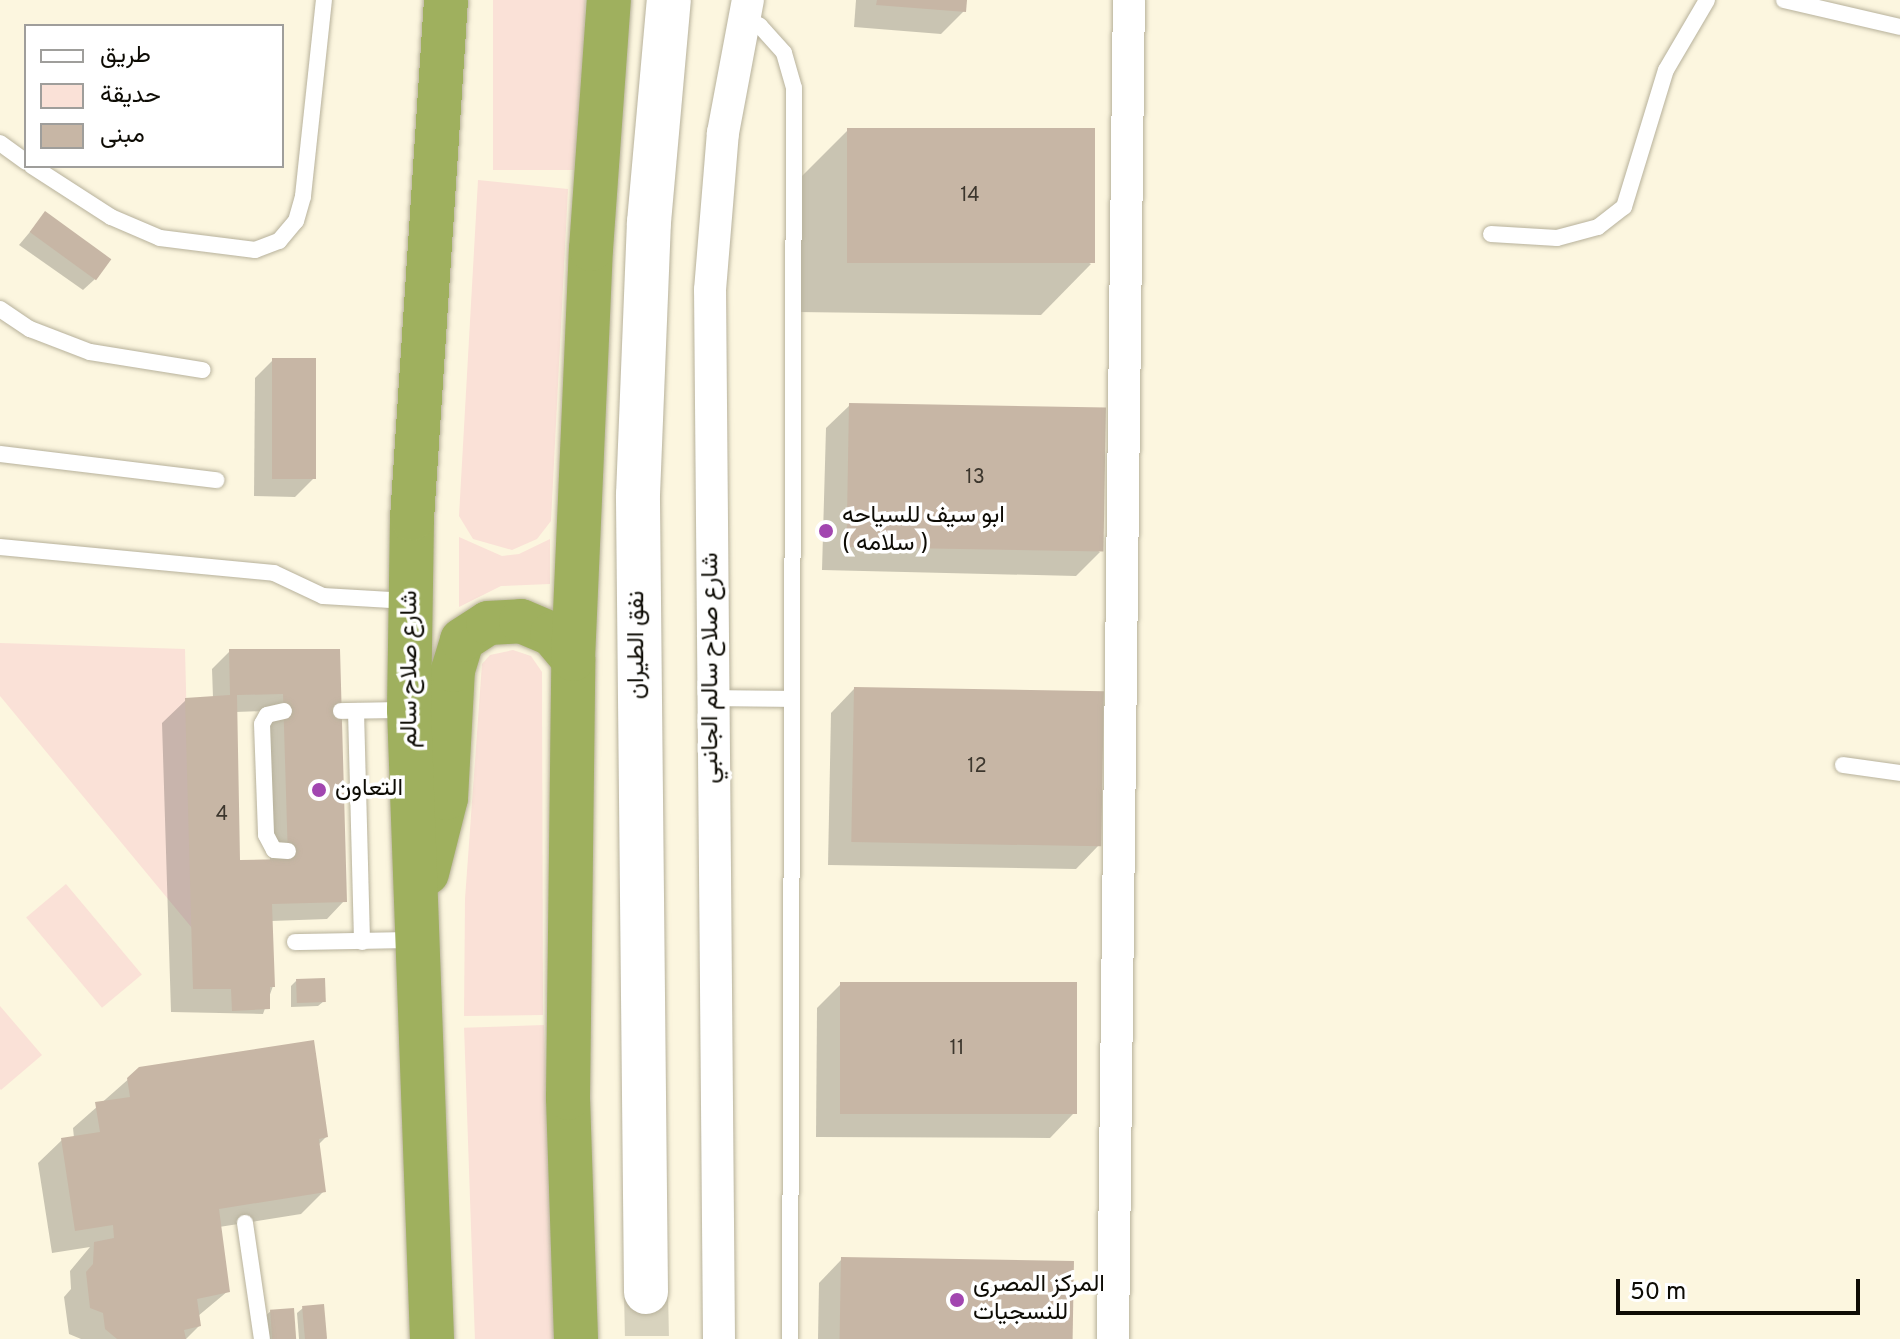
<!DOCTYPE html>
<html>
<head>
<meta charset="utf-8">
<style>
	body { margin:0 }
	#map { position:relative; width:1900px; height:1339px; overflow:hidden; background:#fcf6df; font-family:Overpass,Vazirmatn,sans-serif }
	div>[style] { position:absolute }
	.green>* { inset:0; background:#fae1d7; transform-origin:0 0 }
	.shadow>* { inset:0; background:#0003 }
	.building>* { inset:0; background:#c7b6a5; transform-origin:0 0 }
	.secondary-tunnel>* { height:44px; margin-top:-22px; transform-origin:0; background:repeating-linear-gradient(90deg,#d8d3be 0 44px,transparent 0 66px) }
	.roads { filter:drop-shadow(0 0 2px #b7b19b) drop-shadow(0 0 2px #b7b19b) }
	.service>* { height:16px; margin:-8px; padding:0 8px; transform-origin:8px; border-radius:8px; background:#fff }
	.minor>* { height:32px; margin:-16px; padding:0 16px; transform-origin:16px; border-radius:16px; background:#fff }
	.secondary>* { height:44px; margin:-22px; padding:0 22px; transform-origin:22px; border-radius:22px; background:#fff }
	.trunk>* { height:44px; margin:-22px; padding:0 22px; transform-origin:22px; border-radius:22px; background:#9fb05e }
	.dots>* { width:22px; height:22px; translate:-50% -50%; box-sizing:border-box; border:4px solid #fff; border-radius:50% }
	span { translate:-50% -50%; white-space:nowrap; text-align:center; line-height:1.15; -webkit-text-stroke:7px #fff; paint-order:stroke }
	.number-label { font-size:20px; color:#3c362d }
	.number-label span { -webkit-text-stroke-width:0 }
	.poi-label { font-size:24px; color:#0e0c05 }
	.left { translate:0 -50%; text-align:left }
	.street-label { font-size:24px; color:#0e0c05 }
	.legend { position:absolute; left:24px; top:24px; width:260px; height:144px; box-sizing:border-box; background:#fff; border:2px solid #9f9e9b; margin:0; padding:10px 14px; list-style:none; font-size:24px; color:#0e0c05 }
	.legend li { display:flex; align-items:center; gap:16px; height:40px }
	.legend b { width:40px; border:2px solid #9f9e9b }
	.scale { position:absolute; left:1616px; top:1279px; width:244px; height:36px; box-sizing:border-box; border:4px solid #0e0c05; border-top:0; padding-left:10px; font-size:24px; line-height:28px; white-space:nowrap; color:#0e0c05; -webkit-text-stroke:6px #fff; paint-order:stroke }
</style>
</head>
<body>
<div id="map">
	<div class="green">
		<i style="left:493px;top:0;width:92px;height:170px"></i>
		<i style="clip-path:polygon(478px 180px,568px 189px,551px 521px,537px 539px,512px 550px,473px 539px,459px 516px)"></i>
		<i style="clip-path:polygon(459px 537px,502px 556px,519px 554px,550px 539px,550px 584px,501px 586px,459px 607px)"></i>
		<i style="clip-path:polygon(0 643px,185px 649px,192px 928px,0 696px)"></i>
		<i style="clip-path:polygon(513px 650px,531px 656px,542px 672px,543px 1015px,464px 1016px,465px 899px,482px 664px,490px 655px)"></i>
		<i style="left:66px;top:884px;width:118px;height:52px;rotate:50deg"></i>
		<i style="clip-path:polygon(0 1006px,42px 1055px,1px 1090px,0 1089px)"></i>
		<i style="left:544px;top:1025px;width:314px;height:80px;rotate:88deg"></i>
	</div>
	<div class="shadow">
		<i style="clip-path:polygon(856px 0,965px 0,964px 11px,941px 34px,854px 27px)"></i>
		<i style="clip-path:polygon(848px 130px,1091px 264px,1041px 315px,796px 312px,798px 180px)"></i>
		<i style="clip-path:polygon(45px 214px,95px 279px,83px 290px,19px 245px)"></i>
		<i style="clip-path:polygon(273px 360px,313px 479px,295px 497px,254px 496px,255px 378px)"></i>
		<i style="clip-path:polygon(850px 405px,1100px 552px,1076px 576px,822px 570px,826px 428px)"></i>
		<i style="clip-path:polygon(evenodd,230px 651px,338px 651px,344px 901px,327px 919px,271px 921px,273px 986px,263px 1014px,171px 1012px,162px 723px,186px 700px,213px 698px,212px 669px,230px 651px,266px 711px,270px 862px,238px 862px,235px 712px,266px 711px)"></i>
		<i style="clip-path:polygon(854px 689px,1099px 845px,1076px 869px,828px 865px,831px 713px)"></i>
		<i style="clip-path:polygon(296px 981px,324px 1001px,318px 1006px,291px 1007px,291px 986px)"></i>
		<i style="clip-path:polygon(841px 984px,1073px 1114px,1050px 1138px,816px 1137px,817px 1008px)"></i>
		<i style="clip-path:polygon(140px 1069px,326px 1137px,318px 1145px,324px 1191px,301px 1214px,219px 1227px,228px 1291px,198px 1316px,199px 1326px,186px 1339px,81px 1339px,69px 1334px,64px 1297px,71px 1289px,70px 1271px,90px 1247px,52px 1253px,38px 1163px,62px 1140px,74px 1138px,73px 1128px)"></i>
		<i style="clip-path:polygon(842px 1259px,1070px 1339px,818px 1339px,819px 1283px)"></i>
		<i style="clip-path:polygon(303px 1308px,325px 1339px,299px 1339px,297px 1313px)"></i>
		<i style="clip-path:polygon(271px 1311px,294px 1339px,267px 1339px,265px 1316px)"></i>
	</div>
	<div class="building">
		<i style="clip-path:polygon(877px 0,967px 0,966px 12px,876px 5px)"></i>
		<i style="left:847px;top:128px;width:248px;height:135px"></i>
		<i style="left:45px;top:211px;width:82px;height:26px;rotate:36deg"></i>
		<i style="left:272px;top:358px;width:44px;height:121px"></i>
		<i style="left:849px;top:403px;width:257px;height:144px;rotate:1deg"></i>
		<i style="clip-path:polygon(evenodd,229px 649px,340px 649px,347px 902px,272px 904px,275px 987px,270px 987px,270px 1009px,232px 1011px,231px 989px,193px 989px,185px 698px,230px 695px,229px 649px,283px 694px,288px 859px,240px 860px,237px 695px,283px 694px)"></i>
		<i style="left:854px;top:687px;width:250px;height:155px;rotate:1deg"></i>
		<i style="left:325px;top:978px;width:24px;height:29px;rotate:88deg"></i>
		<i style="left:840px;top:982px;width:237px;height:132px"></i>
		<i style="clip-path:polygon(314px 1040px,328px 1137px,319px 1139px,326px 1192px,219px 1209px,230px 1292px,197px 1299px,201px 1326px,184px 1330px,186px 1339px,117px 1339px,105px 1329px,103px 1313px,90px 1308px,86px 1272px,93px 1264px,94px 1242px,114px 1238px,113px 1225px,75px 1231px,61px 1138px,100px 1132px,95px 1102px,130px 1097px,127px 1078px,139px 1067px)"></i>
		<i style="left:841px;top:1257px;width:233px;height:82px;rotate:1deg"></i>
		<i style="left:324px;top:1304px;width:35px;height:22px;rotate:85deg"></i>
		<i style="left:294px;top:1308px;width:31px;height:24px;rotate:86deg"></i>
	</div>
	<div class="secondary-tunnel">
		<i style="left:646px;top:1292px;width:47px;rotate:88.8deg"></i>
	</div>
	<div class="roads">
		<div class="service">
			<i style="left:1784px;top:0;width:119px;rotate:13.1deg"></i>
			<i style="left:744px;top:17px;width:18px;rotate:29deg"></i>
			<i style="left:760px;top:26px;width:36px;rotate:48deg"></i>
			<i style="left:784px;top:53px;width:36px;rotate:74deg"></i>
			<i style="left:794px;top:88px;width:1251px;rotate:90.18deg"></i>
			<i style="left:0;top:143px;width:32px;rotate:36deg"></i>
			<i style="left:32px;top:166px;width:94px;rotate:32.8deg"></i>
			<i style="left:111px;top:217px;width:53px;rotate:23.2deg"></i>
			<i style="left:160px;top:238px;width:96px;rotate:7.2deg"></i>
			<i style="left:255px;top:250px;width:26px;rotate:-21deg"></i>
			<i style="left:279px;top:241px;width:26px;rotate:-50deg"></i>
			<i style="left:296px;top:221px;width:26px;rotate:-74deg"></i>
			<i style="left:303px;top:196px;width:197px;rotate:-83.9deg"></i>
			<i style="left:1491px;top:234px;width:66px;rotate:3.5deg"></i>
			<i style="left:1557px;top:238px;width:42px;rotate:-15deg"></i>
			<i style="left:1598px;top:227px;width:33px;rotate:-38deg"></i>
			<i style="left:1624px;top:207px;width:143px;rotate:-73deg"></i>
			<i style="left:1666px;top:70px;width:81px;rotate:-59.6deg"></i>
			<i style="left:0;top:309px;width:36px;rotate:34deg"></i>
			<i style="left:30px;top:329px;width:64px;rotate:21deg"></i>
			<i style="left:90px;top:352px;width:114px;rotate:9.1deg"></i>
			<i style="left:0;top:454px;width:218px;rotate:6.9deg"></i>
			<i style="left:0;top:547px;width:275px;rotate:5.4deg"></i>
			<i style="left:274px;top:573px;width:54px;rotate:25.1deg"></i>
			<i style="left:323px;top:596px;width:85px;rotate:3.4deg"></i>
			<i style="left:712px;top:698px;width:79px;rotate:0.7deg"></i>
			<i style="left:284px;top:711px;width:17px;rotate:167deg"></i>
			<i style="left:267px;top:715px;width:10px;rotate:119deg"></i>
			<i style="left:262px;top:724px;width:111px;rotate:87.9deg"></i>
			<i style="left:266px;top:835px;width:17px;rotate:62deg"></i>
			<i style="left:274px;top:850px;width:14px;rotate:4deg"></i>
			<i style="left:341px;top:711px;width:66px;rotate:-0.9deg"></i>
			<i style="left:356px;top:711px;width:231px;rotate:88.5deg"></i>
			<i style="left:1843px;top:765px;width:58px;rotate:8deg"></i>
			<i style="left:295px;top:942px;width:120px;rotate:-1deg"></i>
			<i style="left:245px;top:1223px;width:117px;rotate:81.7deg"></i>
		</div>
		<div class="minor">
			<i style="left:719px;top:1339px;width:1049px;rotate:-90.49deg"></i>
			<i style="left:710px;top:290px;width:158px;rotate:-85.3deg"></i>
			<i style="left:723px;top:133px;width:135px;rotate:-79.4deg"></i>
			<i style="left:1113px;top:1339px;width:1339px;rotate:-89.32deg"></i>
		</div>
		<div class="secondary">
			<i style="left:646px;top:1292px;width:797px;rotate:-90.58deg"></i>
			<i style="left:638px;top:495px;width:273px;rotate:-87.7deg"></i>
			<i style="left:649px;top:222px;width:223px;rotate:-84.9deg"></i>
		</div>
		<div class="trunk">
			<i style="left:427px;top:873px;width:77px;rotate:-75.8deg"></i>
			<i style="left:446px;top:798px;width:128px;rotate:-86.9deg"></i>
			<i style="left:453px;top:670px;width:31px;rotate:-73deg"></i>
			<i style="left:462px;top:640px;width:31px;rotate:-33deg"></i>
			<i style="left:488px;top:623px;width:33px;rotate:-3deg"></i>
			<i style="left:521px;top:621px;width:34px;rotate:23deg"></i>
			<i style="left:552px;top:634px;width:33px;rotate:50deg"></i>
			<i style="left:432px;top:1339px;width:629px;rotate:-92.09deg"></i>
			<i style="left:409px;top:710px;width:191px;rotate:-89.1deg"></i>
			<i style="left:412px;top:519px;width:520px;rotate:-86.25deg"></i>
			<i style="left:576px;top:1339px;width:241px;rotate:-91.9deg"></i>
			<i style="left:568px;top:1098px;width:439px;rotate:-89.3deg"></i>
			<i style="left:573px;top:659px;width:410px;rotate:-87.5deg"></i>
			<i style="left:591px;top:249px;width:250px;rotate:-85.9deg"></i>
		</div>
	</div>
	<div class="dots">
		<i style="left:826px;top:531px;background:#a246b0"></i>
		<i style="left:319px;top:790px;background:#a246b0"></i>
		<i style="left:957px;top:1300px;background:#a246b0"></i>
	</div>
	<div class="number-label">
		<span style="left:970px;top:196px">14</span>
		<span style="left:975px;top:478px">13</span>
		<span style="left:977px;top:767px">12</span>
		<span style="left:222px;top:815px">4</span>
		<span style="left:957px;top:1049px">11</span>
	</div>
	<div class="poi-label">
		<span class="left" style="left:842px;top:531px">ابو سيف للسياحه<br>( سلامه )</span>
		<span class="left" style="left:335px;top:790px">التعاون</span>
		<span class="left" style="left:973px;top:1300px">المركز المصرى<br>للنسجيات</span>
	</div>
	<div class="street-label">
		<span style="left:638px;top:645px;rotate:-90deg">نفق الطيران</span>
		<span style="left:712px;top:668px;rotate:-90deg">شارع صلاح سالم الجانبي</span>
		<span style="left:411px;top:669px;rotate:-90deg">شارع صلاح سالم</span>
	</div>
	<ul class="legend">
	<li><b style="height:10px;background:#fff"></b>طريق</li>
	<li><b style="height:22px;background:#fae1d7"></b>حديقة</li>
	<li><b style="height:22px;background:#c7b6a5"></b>مبنى</li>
	</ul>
	<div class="scale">50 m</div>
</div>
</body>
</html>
